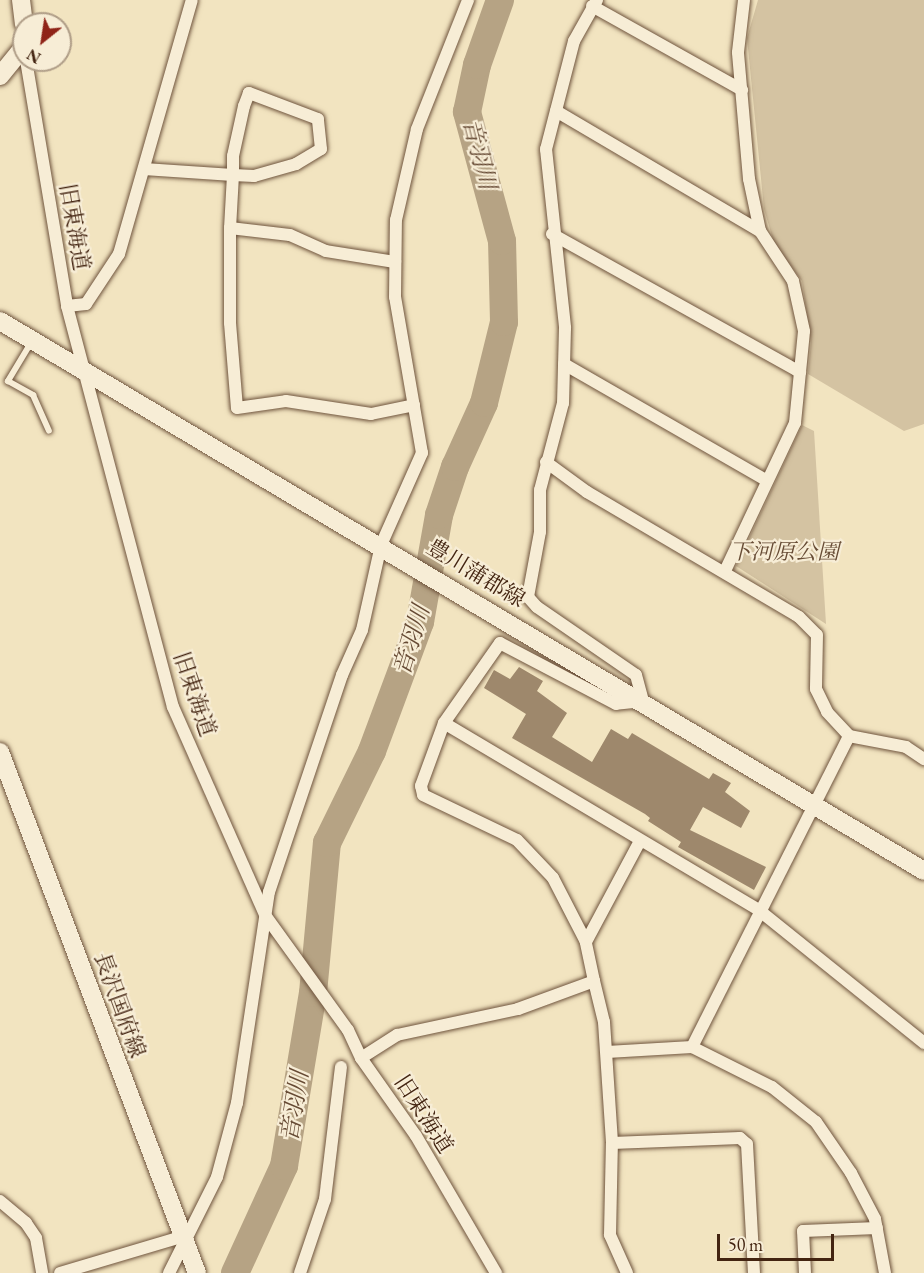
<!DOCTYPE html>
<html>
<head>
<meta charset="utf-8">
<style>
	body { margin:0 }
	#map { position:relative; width:924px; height:1273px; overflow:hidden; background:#f2e4c0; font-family:"EB Garamond","Noto Serif JP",serif }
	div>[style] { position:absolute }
	.green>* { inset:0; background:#d4c3a2 }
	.river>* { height:28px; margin:-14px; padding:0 14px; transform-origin:14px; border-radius:14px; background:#b6a384 }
	.building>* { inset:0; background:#9e886c }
	.roads { filter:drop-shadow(0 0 2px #6f543d) drop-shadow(0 0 2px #6f543d) }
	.service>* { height:6px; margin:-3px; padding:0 3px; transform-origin:3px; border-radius:3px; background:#f7edd6 }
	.minor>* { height:12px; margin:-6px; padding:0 6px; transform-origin:6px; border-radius:6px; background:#f7edd6 }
	.secondary>* { height:18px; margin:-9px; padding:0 9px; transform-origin:9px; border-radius:9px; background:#f7edd6 }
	span { translate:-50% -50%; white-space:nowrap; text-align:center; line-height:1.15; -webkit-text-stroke:4.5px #f7edd6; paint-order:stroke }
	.street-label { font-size:22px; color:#432411 }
	.park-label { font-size:22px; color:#674c35; font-style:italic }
	.water-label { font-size:24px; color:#664a34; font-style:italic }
	.north { position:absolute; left:12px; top:12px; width:60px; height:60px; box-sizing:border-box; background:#f7edd6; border:2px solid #af9d87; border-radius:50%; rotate:210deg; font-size:16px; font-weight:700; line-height:24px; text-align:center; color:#432411 }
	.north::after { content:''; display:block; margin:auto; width:21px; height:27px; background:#8f2418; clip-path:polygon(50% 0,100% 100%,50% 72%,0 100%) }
	.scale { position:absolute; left:717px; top:1234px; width:117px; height:27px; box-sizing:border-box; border:3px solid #432411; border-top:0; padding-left:8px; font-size:18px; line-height:21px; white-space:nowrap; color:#432411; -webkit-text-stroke:4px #f7edd6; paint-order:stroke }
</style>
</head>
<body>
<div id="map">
	<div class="green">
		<i style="clip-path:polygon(758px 0,924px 0,924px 424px,904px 431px,808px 374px,811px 343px,802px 281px,774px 243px,764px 209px,747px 38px)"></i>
		<i style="clip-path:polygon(802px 425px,814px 431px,826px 624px,736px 566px)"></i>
	</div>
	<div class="river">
		<i style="left:235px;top:1273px;width:118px;rotate:-65.4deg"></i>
		<i style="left:284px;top:1166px;width:175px;rotate:-80.5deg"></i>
		<i style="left:313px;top:993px;width:151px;rotate:-84.7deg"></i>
		<i style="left:327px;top:843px;width:102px;rotate:-63.9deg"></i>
		<i style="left:372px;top:751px;width:138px;rotate:-69.6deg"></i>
		<i style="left:420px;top:622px;width:109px;rotate:-79.9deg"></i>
		<i style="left:439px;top:515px;width:51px;rotate:-71.6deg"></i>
		<i style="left:455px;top:467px;width:70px;rotate:-65.6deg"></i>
		<i style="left:484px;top:403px;width:83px;rotate:-76.1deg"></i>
		<i style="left:504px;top:322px;width:81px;rotate:-91.4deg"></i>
		<i style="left:502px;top:241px;width:134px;rotate:-105.2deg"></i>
		<i style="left:467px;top:112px;width:48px;rotate:-78deg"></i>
		<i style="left:477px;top:65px;width:69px;rotate:-70.5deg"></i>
	</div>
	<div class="building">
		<i style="clip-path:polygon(519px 667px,543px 681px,537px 691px,567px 713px,552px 737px,592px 762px,611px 729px,628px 739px,632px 733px,709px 779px,713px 773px,731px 783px,725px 792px,750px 811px,741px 828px,703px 807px,690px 830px,766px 867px,754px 890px,678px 847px,681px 842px,648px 821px,650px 818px,645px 814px,512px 738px,526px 714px,484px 688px,494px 670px,510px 679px)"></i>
	</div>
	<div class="roads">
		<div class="service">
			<i style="left:32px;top:341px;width:47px;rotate:121deg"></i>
			<i style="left:8px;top:381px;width:29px;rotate:29deg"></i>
			<i style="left:33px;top:395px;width:39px;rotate:66deg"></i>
		</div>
		<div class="minor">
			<i style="left:597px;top:0;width:47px;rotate:119.3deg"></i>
			<i style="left:574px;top:41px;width:112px;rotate:104.5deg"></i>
			<i style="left:546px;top:149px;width:180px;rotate:83.9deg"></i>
			<i style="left:565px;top:328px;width:75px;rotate:91.5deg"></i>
			<i style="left:563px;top:403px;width:90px;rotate:104.8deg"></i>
			<i style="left:540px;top:490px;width:42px;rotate:90deg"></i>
			<i style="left:540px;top:532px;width:66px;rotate:100.5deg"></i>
			<i style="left:528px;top:597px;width:13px;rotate:48deg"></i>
			<i style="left:537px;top:607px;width:120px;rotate:34.5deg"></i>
			<i style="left:636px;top:675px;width:27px;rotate:75deg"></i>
			<i style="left:643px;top:701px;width:27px;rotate:174deg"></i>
			<i style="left:616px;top:704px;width:131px;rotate:-152.3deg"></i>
			<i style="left:500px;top:643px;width:98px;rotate:125deg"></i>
			<i style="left:444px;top:723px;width:368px;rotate:30.7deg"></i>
			<i style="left:760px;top:911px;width:211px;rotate:38.8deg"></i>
			<i style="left:592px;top:6px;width:172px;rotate:29.2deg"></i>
			<i style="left:26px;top:60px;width:249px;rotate:80.5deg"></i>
			<i style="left:67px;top:306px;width:415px;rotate:75.2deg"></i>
			<i style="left:173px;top:707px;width:227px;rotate:66.1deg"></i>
			<i style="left:265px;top:915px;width:142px;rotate:54.2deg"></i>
			<i style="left:348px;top:1030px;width:31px;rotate:65deg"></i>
			<i style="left:361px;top:1058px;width:95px;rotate:54.8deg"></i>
			<i style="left:416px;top:1136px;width:159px;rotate:59.7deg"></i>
			<i style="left:556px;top:111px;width:237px;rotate:30.5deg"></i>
			<i style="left:144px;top:169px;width:89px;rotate:3.9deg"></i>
			<i style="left:233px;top:175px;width:21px;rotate:3deg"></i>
			<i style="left:254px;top:176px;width:44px;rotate:-15.9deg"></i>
			<i style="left:296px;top:164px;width:29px;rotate:-31deg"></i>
			<i style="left:321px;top:149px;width:30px;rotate:-96deg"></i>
			<i style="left:318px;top:119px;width:74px;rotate:-159.4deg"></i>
			<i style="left:249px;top:93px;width:14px;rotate:111deg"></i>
			<i style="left:244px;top:106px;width:51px;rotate:102.4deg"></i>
			<i style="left:233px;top:156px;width:19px;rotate:90deg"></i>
			<i style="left:233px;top:175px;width:53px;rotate:93.2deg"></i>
			<i style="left:230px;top:228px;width:95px;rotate:90deg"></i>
			<i style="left:230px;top:323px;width:85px;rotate:85.3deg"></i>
			<i style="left:237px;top:408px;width:49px;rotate:-8.1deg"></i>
			<i style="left:286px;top:401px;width:86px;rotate:8.7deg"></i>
			<i style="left:371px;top:414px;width:44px;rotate:-11.8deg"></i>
			<i style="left:230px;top:228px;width:60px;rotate:6.7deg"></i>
			<i style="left:290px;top:235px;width:39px;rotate:24deg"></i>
			<i style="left:326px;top:251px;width:70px;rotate:9.1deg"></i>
			<i style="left:552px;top:234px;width:284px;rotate:29.1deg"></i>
			<i style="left:67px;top:306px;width:19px;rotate:-6deg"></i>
			<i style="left:86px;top:304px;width:60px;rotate:-56.6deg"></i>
			<i style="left:119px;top:254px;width:264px;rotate:-74deg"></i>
			<i style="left:564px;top:364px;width:233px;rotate:29.9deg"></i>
			<i style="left:546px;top:462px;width:51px;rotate:36.2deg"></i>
			<i style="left:587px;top:492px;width:246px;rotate:30.5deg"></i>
			<i style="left:799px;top:617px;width:25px;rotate:45deg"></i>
			<i style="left:817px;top:635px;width:54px;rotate:91.1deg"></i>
			<i style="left:816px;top:689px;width:25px;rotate:64deg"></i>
			<i style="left:827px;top:712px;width:33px;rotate:47deg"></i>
			<i style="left:849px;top:736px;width:58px;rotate:10.9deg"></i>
			<i style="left:906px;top:747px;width:22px;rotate:34deg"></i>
			<i style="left:725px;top:571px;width:164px;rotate:-64.7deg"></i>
			<i style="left:795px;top:423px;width:92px;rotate:-84.4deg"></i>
			<i style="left:804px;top:331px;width:51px;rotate:-102.4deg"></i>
			<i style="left:793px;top:281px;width:60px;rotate:-123.4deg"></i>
			<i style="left:760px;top:231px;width:53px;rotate:-101.9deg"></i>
			<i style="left:749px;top:179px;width:127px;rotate:-95deg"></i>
			<i style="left:738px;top:52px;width:52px;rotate:-83.4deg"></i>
			<i style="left:444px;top:723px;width:67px;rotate:110.1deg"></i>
			<i style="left:421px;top:786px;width:9px;rotate:77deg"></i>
			<i style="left:423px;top:795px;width:104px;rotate:25.6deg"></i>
			<i style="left:517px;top:840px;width:52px;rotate:46.5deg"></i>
			<i style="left:553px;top:878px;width:72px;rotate:62.7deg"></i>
			<i style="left:594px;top:981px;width:40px;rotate:-102deg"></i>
			<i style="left:586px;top:942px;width:115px;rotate:-61.9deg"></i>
			<i style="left:692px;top:1047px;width:348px;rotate:-63.2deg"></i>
			<i style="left:607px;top:1052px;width:85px;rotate:-3.4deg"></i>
			<i style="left:692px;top:1047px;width:89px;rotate:26.6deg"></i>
			<i style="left:772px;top:1087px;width:56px;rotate:38.5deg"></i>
			<i style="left:816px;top:1122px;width:62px;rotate:55.5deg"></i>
			<i style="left:851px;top:1173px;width:52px;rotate:62.4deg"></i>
			<i style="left:875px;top:1219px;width:55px;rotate:79.5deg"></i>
			<i style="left:361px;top:1058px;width:43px;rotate:-32.6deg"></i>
			<i style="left:397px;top:1035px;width:124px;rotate:-12.1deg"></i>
			<i style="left:518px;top:1009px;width:81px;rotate:-20.2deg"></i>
			<i style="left:594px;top:981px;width:42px;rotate:76.3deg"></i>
			<i style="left:604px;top:1022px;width:121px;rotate:86.2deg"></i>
			<i style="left:0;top:1201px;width:34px;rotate:40deg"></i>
			<i style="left:26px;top:1223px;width:18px;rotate:56deg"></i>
			<i style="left:36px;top:1238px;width:36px;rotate:80deg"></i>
			<i style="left:60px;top:1273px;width:129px;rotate:-16.6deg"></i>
			<i style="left:169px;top:1273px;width:107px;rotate:-63.4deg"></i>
			<i style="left:217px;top:1177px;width:77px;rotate:-74.9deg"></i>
			<i style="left:237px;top:1103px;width:213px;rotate:-81.4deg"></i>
			<i style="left:269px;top:892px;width:229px;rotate:-71.4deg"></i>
			<i style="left:342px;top:675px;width:49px;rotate:-66deg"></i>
			<i style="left:362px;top:630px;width:87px;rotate:-77.4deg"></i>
			<i style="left:381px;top:545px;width:101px;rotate:-66deg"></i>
			<i style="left:422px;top:453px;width:158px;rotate:-99.8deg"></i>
			<i style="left:395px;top:297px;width:77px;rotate:-89.3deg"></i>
			<i style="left:396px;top:220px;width:93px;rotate:-77deg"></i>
			<i style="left:417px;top:129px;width:139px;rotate:-68.4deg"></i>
			<i style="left:300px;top:1273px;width:78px;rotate:-71.3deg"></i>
			<i style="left:325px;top:1199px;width:133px;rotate:-83.1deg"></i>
			<i style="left:627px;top:1273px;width:42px;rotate:-114.1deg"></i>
			<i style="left:610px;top:1235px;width:92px;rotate:-88.8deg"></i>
			<i style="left:612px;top:1143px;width:128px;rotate:-2.2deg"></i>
			<i style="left:740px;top:1138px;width:9px;rotate:41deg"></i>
			<i style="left:747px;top:1144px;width:129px;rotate:86.9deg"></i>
			<i style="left:805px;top:1273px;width:42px;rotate:-92.7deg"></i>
			<i style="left:803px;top:1231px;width:74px;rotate:-2.3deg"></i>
		</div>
		<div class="secondary">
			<i style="left:21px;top:0;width:24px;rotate:83deg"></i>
			<i style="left:0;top:76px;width:38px;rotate:-51deg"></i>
			<i style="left:0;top:321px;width:1075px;rotate:30.76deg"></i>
			<i style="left:0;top:752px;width:557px;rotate:69.29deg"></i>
		</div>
	</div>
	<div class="street-label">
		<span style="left:75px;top:227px;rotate:80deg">旧東海道</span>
		<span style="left:476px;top:573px;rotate:31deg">豊川蒲郡線</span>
		<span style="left:195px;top:694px;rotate:71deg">旧東海道</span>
		<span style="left:120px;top:1005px;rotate:70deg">長沢国府線</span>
		<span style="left:424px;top:1114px;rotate:57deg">旧東海道</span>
	</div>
	<div class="park-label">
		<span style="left:784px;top:552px">下河原公園</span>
	</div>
	<div class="water-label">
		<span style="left:480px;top:154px;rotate:76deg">音羽川</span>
		<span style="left:411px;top:640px;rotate:-73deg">音羽川</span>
		<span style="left:294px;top:1106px;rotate:-81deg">音羽川</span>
	</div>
	<div class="north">N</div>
	<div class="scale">50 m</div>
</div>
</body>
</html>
